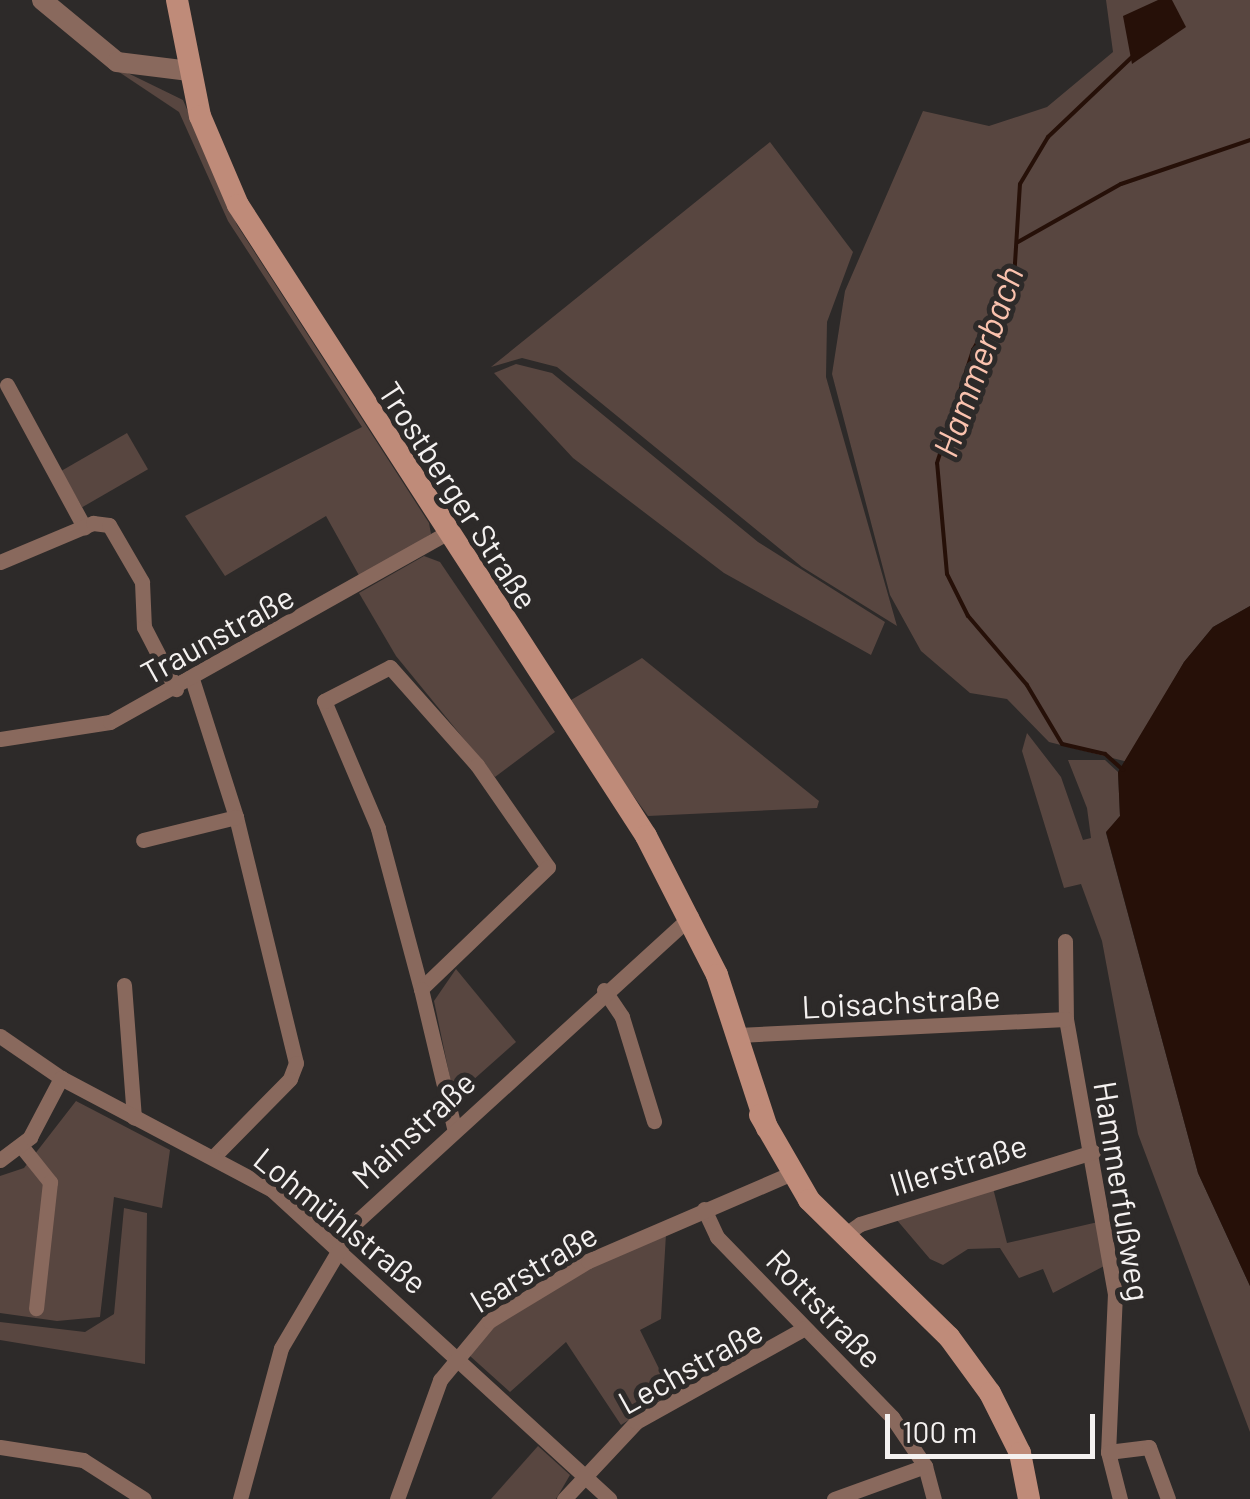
<!DOCTYPE html>
<html>
<head>
<meta charset="utf-8">
<style>
	body { margin:0 }
	#map { position:relative; width:1250px; height:1499px; overflow:hidden; background:#2d2a29; font-family:Barlow,sans-serif }
	div>[style] { position:absolute }
	.green>* { inset:0; background:#584640; transform-origin:0 0 }
	.water>* { inset:0; background:#261008 }
	.stream>* { height:4px; margin:-2px; padding:0 2px; transform-origin:2px; border-radius:2px; background:#261008 }
	.minor>* { height:15px; margin:-7.5px; padding:0 7.5px; transform-origin:7.5px; border-radius:7.5px; background:#89695d }
	.tertiary>* { height:20px; margin:-10px; padding:0 10px; transform-origin:10px; border-radius:10px; background:#89695d }
	.secondary>* { height:22px; margin:-11px; padding:0 11px; transform-origin:11px; border-radius:11px; background:#bf8b79 }
	span { translate:-50% -50%; white-space:nowrap; text-align:center; line-height:1.15; -webkit-text-stroke:10px #2d2a29; paint-order:stroke }
	.street-label { font-size:32px; color:#f4f1f0 }
	.water-label { font-size:35px; color:#fac2ae; font-style:italic }
	.scale { position:absolute; left:885px; top:1414px; width:210px; height:45px; box-sizing:border-box; border:5px solid #f4f1f0; border-top:0; padding-left:12px; font-size:30px; line-height:35px; white-space:nowrap; color:#f4f1f0; -webkit-text-stroke:8px #2d2a29; paint-order:stroke }
</style>
</head>
<body>
<div id="map">
	<div class="green">
		<i style="clip-path:polygon(1106px 0,1250px 0,1250px 606px,1213px 627px,1184px 662px,1128px 762px,1049px 742px,1007px 699px,970px 693px,921px 651px,890px 595px,832px 374px,845px 291px,923px 111px,989px 126px,1047px 107px,1113px 52px)"></i>
		<i style="clip-path:polygon(101px 60px,183px 100px,237px 225px,429px 523px,431px 534px,361px 579px,326px 516px,225px 576px,185px 516px,362px 427px,228px 221px,179px 112px)"></i>
		<i style="clip-path:polygon(770px 142px,853px 252px,827px 322px,826px 377px,897px 626px,802px 567px,557px 367px,522px 358px,491px 367px)"></i>
		<i style="clip-path:polygon(516px 364px,552px 373px,758px 542px,885px 622px,871px 655px,724px 573px,573px 458px,494px 373px)"></i>
		<i style="left:127px;top:433px;width:42px;height:76px;rotate:60deg"></i>
		<i style="clip-path:polygon(424px 556px,440px 562px,555px 732px,495px 777px,396px 656px,359px 593px)"></i>
		<i style="clip-path:polygon(642px 658px,819px 801px,817px 808px,648px 816px,566px 703px)"></i>
		<i style="clip-path:polygon(1027px 733px,1061px 777px,1083px 840px,1091px 838px,1087px 808px,1068px 760px,1105px 760px,1118px 772px,1120px 816px,1106px 833px,1198px 1173px,1250px 1286px,1250px 1432px,1138px 1134px,1102px 941px,1081px 884px,1064px 888px,1022px 751px)"></i>
		<i style="clip-path:polygon(456px 969px,516px 1042px,454px 1097px,434px 1001px)"></i>
		<i style="clip-path:polygon(76px 1101px,170px 1150px,162px 1208px,114px 1197px,100px 1317px,57px 1321px,0 1313px,0 1176px,24px 1168px)"></i>
		<i style="clip-path:polygon(993px 1188px,1007px 1243px,1098px 1222px,1106px 1265px,1053px 1293px,1043px 1269px,1019px 1278px,1000px 1248px,968px 1249px,943px 1265px,930px 1259px,896px 1219px)"></i>
		<i style="clip-path:polygon(124px 1208px,147px 1213px,145px 1364px,0 1340px,0 1322px,85px 1332px,114px 1314px)"></i>
		<i style="clip-path:polygon(666px 1234px,661px 1319px,640px 1330px,671px 1393px,621px 1425px,566px 1342px,510px 1392px,470px 1356px,495px 1322px,576px 1272px)"></i>
		<i style="clip-path:polygon(538px 1446px,570px 1475px,556px 1499px,491px 1499px)"></i>
	</div>
	<div class="water">
		<i style="clip-path:polygon(1158px 0,1172px 0,1186px 27px,1132px 64px,1123px 16px)"></i>
		<i style="clip-path:polygon(1250px 606px,1250px 1286px,1198px 1173px,1106px 832px,1120px 816px,1118px 772px,1184px 662px,1213px 627px)"></i>
	</div>
	<div class="stream">
		<i style="left:1018px;top:242px;width:118px;rotate:-29.4deg"></i>
		<i style="left:1121px;top:184px;width:136px;rotate:-18.8deg"></i>
		<i style="left:1123px;top:770px;width:24px;rotate:-138deg"></i>
		<i style="left:1105px;top:754px;width:44px;rotate:-166.9deg"></i>
		<i style="left:1062px;top:744px;width:69px;rotate:-120.7deg"></i>
		<i style="left:1027px;top:685px;width:91px;rotate:-130.5deg"></i>
		<i style="left:968px;top:616px;width:47px;rotate:-116.6deg"></i>
		<i style="left:947px;top:574px;width:111px;rotate:-95.1deg"></i>
		<i style="left:937px;top:463px;width:119px;rotate:-72.3deg"></i>
		<i style="left:973px;top:350px;width:82px;rotate:-60deg"></i>
		<i style="left:1014px;top:279px;width:95px;rotate:-86.4deg"></i>
		<i style="left:1020px;top:184px;width:55px;rotate:-59.2deg"></i>
		<i style="left:1048px;top:137px;width:116px;rotate:-43.6deg"></i>
	</div>
	<div class="minor">
		<i style="left:7px;top:385px;width:162px;rotate:61.5deg"></i>
		<i style="left:0;top:562px;width:101px;rotate:-22.8deg"></i>
		<i style="left:93px;top:523px;width:16px;rotate:7deg"></i>
		<i style="left:109px;top:525px;width:66px;rotate:59.9deg"></i>
		<i style="left:142px;top:582px;width:45px;rotate:87.5deg"></i>
		<i style="left:144px;top:627px;width:70px;rotate:62.7deg"></i>
		<i style="left:192px;top:679px;width:145px;rotate:72.3deg"></i>
		<i style="left:236px;top:817px;width:253px;rotate:76.3deg"></i>
		<i style="left:296px;top:1063px;width:17px;rotate:111deg"></i>
		<i style="left:290px;top:1079px;width:108px;rotate:134.6deg"></i>
		<i style="left:0;top:739px;width:111px;rotate:-8.8deg"></i>
		<i style="left:110px;top:722px;width:384px;rotate:-29.3deg"></i>
		<i style="left:143px;top:840px;width:96px;rotate:-13.9deg"></i>
		<i style="left:1065px;top:941px;width:78px;rotate:89.3deg"></i>
		<i style="left:1066px;top:1019px;width:278px;rotate:79.9deg"></i>
		<i style="left:1115px;top:1293px;width:159px;rotate:92.5deg"></i>
		<i style="left:1108px;top:1452px;width:49px;rotate:75.7deg"></i>
		<i style="left:124px;top:985px;width:133px;rotate:85.7deg"></i>
		<i style="left:421px;top:989px;width:167px;rotate:-105deg"></i>
		<i style="left:378px;top:828px;width:138px;rotate:-113deg"></i>
		<i style="left:324px;top:701px;width:74px;rotate:-27.3deg"></i>
		<i style="left:390px;top:667px;width:131px;rotate:48.4deg"></i>
		<i style="left:477px;top:765px;width:124px;rotate:55.2deg"></i>
		<i style="left:548px;top:867px;width:176px;rotate:136.2deg"></i>
		<i style="left:421px;top:989px;width:142px;rotate:76.6deg"></i>
		<i style="left:604px;top:990px;width:32px;rotate:56deg"></i>
		<i style="left:622px;top:1017px;width:109px;rotate:72.9deg"></i>
		<i style="left:738px;top:1035px;width:328px;rotate:-2.8deg"></i>
		<i style="left:0;top:1036px;width:74px;rotate:34.5deg"></i>
		<i style="left:61px;top:1078px;width:238px;rotate:27.9deg"></i>
		<i style="left:271px;top:1189px;width:459px;rotate:42.5deg"></i>
		<i style="left:22px;top:1147px;width:45px;rotate:51.3deg"></i>
		<i style="left:50px;top:1182px;width:127px;rotate:96.3deg"></i>
		<i style="left:0;top:1160px;width:38px;rotate:-37deg"></i>
		<i style="left:30px;top:1137px;width:67px;rotate:-62.3deg"></i>
		<i style="left:704px;top:1209px;width:31px;rotate:65deg"></i>
		<i style="left:717px;top:1237px;width:251px;rotate:45.8deg"></i>
		<i style="left:892px;top:1417px;width:59px;rotate:56deg"></i>
		<i style="left:925px;top:1466px;width:34px;rotate:75deg"></i>
		<i style="left:843px;top:1236px;width:21px;rotate:-35deg"></i>
		<i style="left:860px;top:1224px;width:244px;rotate:-17.2deg"></i>
		<i style="left:0;top:1447px;width:84px;rotate:8.9deg"></i>
		<i style="left:83px;top:1460px;width:72px;rotate:32.6deg"></i>
		<i style="left:1108px;top:1452px;width:41px;rotate:-7deg"></i>
		<i style="left:1149px;top:1447px;width:55px;rotate:69.9deg"></i>
		<i style="left:240px;top:1499px;width:156px;rotate:-74.8deg"></i>
		<i style="left:281px;top:1348px;width:145px;rotate:-59.4deg"></i>
		<i style="left:355px;top:1223px;width:455px;rotate:-42.4deg"></i>
		<i style="left:397px;top:1499px;width:127px;rotate:-70.1deg"></i>
		<i style="left:440px;top:1380px;width:77px;rotate:-50.3deg"></i>
		<i style="left:489px;top:1321px;width:116px;rotate:-31.2deg"></i>
		<i style="left:588px;top:1261px;width:220px;rotate:-23.3deg"></i>
		<i style="left:564px;top:1499px;width:105px;rotate:-46.9deg"></i>
		<i style="left:636px;top:1422px;width:193px;rotate:-29.1deg"></i>
		<i style="left:834px;top:1499px;width:97px;rotate:-19.9deg"></i>
	</div>
	<div class="tertiary">
		<i style="left:42px;top:0;width:97px;rotate:39.6deg"></i>
		<i style="left:117px;top:62px;width:73px;rotate:7.1deg"></i>
	</div>
	<div class="secondary">
		<i style="left:177px;top:0;width:118px;rotate:78.8deg"></i>
		<i style="left:200px;top:116px;width:97px;rotate:66.9deg"></i>
		<i style="left:238px;top:205px;width:751px;rotate:57.11deg"></i>
		<i style="left:646px;top:836px;width:156px;rotate:62.9deg"></i>
		<i style="left:717px;top:975px;width:161px;rotate:71.9deg"></i>
		<i style="left:760px;top:1115px;width:98px;rotate:60deg"></i>
		<i style="left:809px;top:1200px;width:196px;rotate:44.4deg"></i>
		<i style="left:949px;top:1337px;width:69px;rotate:53.8deg"></i>
		<i style="left:990px;top:1393px;width:67px;rotate:63.4deg"></i>
		<i style="left:1020px;top:1453px;width:47px;rotate:78.9deg"></i>
	</div>
	<div class="street-label">
		<span style="left:459px;top:495px;rotate:57deg">Trostberger Straße</span>
		<span style="left:217px;top:634px;rotate:-29deg">Traunstraße</span>
		<span style="left:901px;top:1001px;rotate:-3deg">Loisachstraße</span>
		<span style="left:413px;top:1129px;rotate:-43deg">Mainstraße</span>
		<span style="left:958px;top:1164px;rotate:-17deg">Illerstraße</span>
		<span style="left:1123px;top:1191px;rotate:81deg">Hammerfußweg</span>
		<span style="left:341px;top:1220px;rotate:39deg">Lohmühlstraße</span>
		<span style="left:533px;top:1267px;rotate:-31deg">Isarstraße</span>
		<span style="left:825px;top:1308px;rotate:46deg">Rottstraße</span>
		<span style="left:690px;top:1366px;rotate:-29deg">Lechstraße</span>
	</div>
	<div class="water-label">
		<span style="left:977px;top:361px;rotate:-70deg">Hammerbach</span>
	</div>
	<div class="scale">100 m</div>
</div>
</body>
</html>
